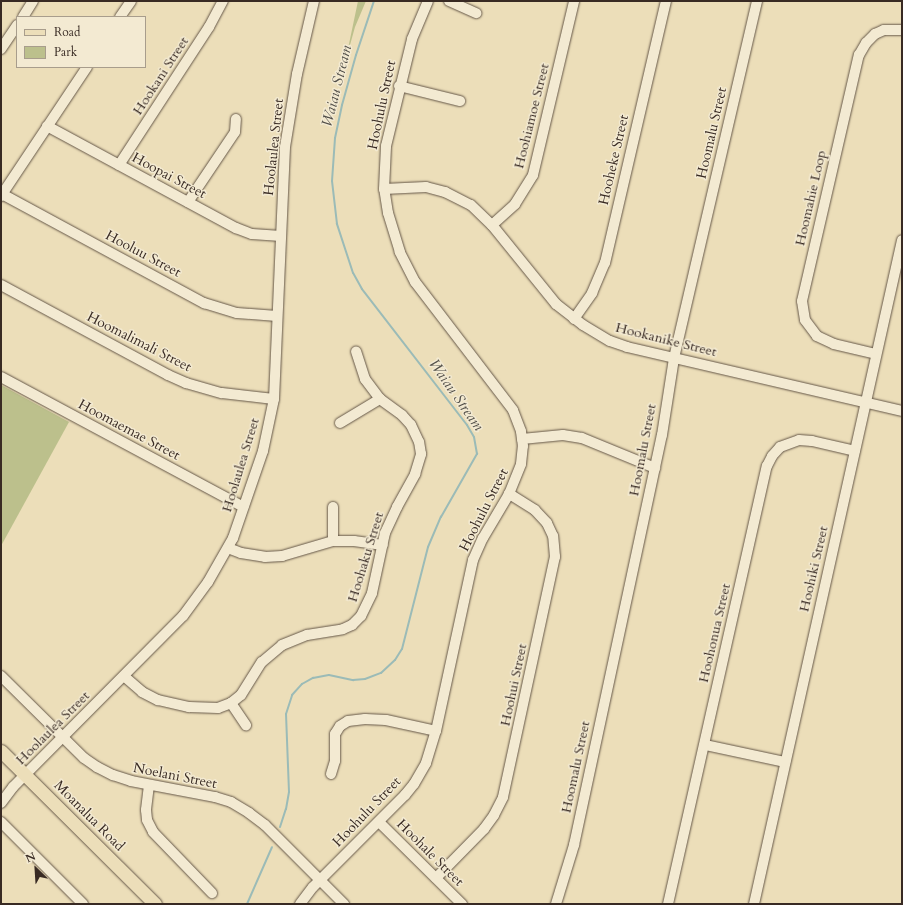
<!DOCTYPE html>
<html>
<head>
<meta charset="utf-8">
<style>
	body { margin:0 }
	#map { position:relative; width:903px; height:905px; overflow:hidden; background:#ecdeb9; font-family:Cardo,serif }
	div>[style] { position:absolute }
	.green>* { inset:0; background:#bcc08c }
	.stream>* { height:2px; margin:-1px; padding:0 1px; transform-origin:1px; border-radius:1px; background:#9bbbb7 }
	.roads { filter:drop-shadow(0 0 1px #655748) drop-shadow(0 0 1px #655748) }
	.minor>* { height:10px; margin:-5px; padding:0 5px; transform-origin:5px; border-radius:5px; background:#f3ead2 }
	.major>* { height:13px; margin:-6.5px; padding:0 6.5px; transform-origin:6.5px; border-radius:6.5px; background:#ecdeb9 }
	span { translate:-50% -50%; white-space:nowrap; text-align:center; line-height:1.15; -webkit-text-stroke:3px #f3ead2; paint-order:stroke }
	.street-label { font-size:14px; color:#382a23 }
	.water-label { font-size:15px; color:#514e48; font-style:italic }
	.frame { position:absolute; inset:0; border:2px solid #382a23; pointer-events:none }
	.legend { position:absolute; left:16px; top:16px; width:130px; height:52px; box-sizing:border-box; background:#f3ead2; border:1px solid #a89d8c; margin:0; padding:5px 7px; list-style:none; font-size:12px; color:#382a23 }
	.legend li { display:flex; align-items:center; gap:8px; height:20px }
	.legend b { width:20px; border:1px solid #a89d8c }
	.north { position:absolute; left:16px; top:849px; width:40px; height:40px; -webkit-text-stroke:3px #f3ead2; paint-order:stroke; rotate:335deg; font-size:11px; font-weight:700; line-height:16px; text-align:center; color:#382a23 }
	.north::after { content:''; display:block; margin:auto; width:14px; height:18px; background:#382a23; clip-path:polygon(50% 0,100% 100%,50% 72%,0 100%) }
</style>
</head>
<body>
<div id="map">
	<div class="green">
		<i style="clip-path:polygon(358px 1px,366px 1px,355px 27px,345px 63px)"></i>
		<i style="clip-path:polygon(1px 385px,69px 422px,1px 546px)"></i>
	</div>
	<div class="stream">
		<i style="left:280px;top:827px;width:19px;rotate:-72deg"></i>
		<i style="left:286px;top:809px;width:17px;rotate:-80deg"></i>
		<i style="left:289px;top:792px;width:78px;rotate:-92.2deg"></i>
		<i style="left:286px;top:714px;width:20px;rotate:-72deg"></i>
		<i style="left:292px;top:695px;width:15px;rotate:-48deg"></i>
		<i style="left:302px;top:684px;width:13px;rotate:-29deg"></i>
		<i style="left:313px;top:678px;width:16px;rotate:-11deg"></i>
		<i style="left:329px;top:675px;width:25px;rotate:12deg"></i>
		<i style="left:353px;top:680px;width:12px;rotate:-5deg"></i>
		<i style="left:365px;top:679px;width:17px;rotate:-21deg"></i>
		<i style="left:381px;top:673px;width:19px;rotate:-43deg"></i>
		<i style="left:395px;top:660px;width:13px;rotate:-58deg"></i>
		<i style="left:402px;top:649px;width:105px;rotate:-75.7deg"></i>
		<i style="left:428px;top:547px;width:33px;rotate:-67deg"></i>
		<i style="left:441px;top:517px;width:73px;rotate:-60.3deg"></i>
		<i style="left:477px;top:454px;width:17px;rotate:-100deg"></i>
		<i style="left:474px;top:437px;width:14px;rotate:-120deg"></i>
		<i style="left:467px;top:425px;width:172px;rotate:-127.7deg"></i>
		<i style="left:362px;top:289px;width:18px;rotate:-119deg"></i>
		<i style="left:353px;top:273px;width:52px;rotate:-108.1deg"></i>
		<i style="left:337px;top:224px;width:43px;rotate:-96.6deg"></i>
		<i style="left:332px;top:181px;width:43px;rotate:-86deg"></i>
		<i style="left:335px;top:138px;width:34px;rotate:-78deg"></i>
		<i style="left:342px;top:105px;width:52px;rotate:-74.4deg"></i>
		<i style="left:356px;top:55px;width:57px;rotate:-71.6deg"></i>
		<i style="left:247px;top:904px;width:62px;rotate:-66.3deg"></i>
	</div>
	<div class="roads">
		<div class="minor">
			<i style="left:449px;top:1px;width:30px;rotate:24deg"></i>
			<i style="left:23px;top:17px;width:19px;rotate:-58deg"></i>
			<i style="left:120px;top:17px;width:19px;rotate:-55deg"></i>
			<i style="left:1px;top:49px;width:29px;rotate:-56deg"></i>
			<i style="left:399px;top:86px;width:63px;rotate:13.8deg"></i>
			<i style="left:47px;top:126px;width:215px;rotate:28.4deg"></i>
			<i style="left:236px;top:228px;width:17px;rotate:21deg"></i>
			<i style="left:252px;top:234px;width:29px;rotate:4deg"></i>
			<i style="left:119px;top:165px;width:165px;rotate:-56.9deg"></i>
			<i style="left:209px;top:27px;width:30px;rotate:-62deg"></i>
			<i style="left:384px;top:189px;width:42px;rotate:-2.7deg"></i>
			<i style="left:426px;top:187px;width:20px;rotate:15deg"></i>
			<i style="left:445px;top:192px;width:29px;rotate:27deg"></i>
			<i style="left:471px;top:205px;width:29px;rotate:44deg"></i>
			<i style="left:492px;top:225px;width:102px;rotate:51deg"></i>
			<i style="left:556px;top:304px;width:34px;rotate:38deg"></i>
			<i style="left:583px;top:325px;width:31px;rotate:31deg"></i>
			<i style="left:610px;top:341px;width:18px;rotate:19deg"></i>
			<i style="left:627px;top:347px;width:282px;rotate:13.1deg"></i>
			<i style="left:2px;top:194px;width:230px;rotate:28.4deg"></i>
			<i style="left:204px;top:303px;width:34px;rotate:17deg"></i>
			<i style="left:237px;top:313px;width:40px;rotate:4.3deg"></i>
			<i style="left:1px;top:196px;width:155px;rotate:-56.3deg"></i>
			<i style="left:188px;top:202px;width:84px;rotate:-56.1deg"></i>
			<i style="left:235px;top:132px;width:13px;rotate:-86deg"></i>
			<i style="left:492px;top:225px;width:31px;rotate:-42deg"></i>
			<i style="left:515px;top:204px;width:34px;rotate:-58deg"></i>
			<i style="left:533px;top:175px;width:179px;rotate:-76.7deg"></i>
			<i style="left:1px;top:285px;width:190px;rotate:28.3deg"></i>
			<i style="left:168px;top:375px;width:20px;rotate:24deg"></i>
			<i style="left:186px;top:383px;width:37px;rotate:16deg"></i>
			<i style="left:222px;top:393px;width:52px;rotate:6.6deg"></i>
			<i style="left:574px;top:319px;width:32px;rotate:-55deg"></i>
			<i style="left:592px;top:293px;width:33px;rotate:-67deg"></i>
			<i style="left:605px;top:263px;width:269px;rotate:-76.9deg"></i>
			<i style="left:876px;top:354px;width:43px;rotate:-166.6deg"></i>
			<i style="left:834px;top:344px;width:19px;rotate:-155deg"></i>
			<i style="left:817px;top:336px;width:20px;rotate:-127deg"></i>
			<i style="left:805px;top:320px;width:19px;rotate:-99deg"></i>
			<i style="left:802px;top:301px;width:253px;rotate:-77deg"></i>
			<i style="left:859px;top:55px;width:14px;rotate:-60deg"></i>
			<i style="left:866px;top:43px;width:13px;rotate:-45deg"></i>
			<i style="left:875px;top:34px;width:10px;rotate:-24deg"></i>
			<i style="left:884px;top:30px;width:18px"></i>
			<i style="left:1px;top:377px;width:275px;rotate:28.2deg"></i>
			<i style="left:340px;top:423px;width:47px;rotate:-31deg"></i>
			<i style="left:522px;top:439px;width:41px;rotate:-5.6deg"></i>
			<i style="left:563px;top:435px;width:19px;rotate:9deg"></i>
			<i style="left:582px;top:438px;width:79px;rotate:22.3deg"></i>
			<i style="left:333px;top:507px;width:34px;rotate:90deg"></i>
			<i style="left:228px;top:548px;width:14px;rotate:21deg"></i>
			<i style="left:241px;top:553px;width:24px;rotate:9deg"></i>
			<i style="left:265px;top:557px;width:17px;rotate:-3deg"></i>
			<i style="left:282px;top:556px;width:53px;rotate:-16.4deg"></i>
			<i style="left:333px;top:541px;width:21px"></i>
			<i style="left:354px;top:541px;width:29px;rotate:8deg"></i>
			<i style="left:1px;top:676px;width:117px;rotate:44.7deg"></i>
			<i style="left:84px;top:758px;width:16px;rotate:35deg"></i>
			<i style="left:97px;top:767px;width:18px;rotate:27deg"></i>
			<i style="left:113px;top:775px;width:19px;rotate:18deg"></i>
			<i style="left:131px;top:781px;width:86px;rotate:10.8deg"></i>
			<i style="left:215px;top:797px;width:17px;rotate:17deg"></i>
			<i style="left:231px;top:802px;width:21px;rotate:31deg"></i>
			<i style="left:249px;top:813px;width:20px;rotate:37deg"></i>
			<i style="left:265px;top:825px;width:112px;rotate:45deg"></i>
			<i style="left:125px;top:677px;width:23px;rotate:41deg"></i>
			<i style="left:142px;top:692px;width:18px;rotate:27deg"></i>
			<i style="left:158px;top:700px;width:32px;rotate:13deg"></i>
			<i style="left:189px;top:707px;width:29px;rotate:2deg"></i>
			<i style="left:218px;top:708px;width:14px;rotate:-21deg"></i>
			<i style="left:231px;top:703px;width:13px;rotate:-39deg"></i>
			<i style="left:241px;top:695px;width:39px;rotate:-58deg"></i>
			<i style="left:262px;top:662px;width:26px;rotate:-40deg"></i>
			<i style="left:282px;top:645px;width:27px;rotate:-22deg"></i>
			<i style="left:307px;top:635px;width:36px;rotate:-9deg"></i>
			<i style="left:343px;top:629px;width:10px;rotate:-24deg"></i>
			<i style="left:352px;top:625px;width:13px;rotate:-45deg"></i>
			<i style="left:361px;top:616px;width:25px;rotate:-64deg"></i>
			<i style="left:372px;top:593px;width:61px;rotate:-77.8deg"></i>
			<i style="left:385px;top:533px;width:29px;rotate:-65deg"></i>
			<i style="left:397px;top:507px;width:38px;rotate:-61deg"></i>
			<i style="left:415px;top:474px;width:21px;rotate:-73deg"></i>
			<i style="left:421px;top:454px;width:12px;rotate:-99deg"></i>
			<i style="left:419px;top:442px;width:19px;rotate:-115deg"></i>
			<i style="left:411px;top:425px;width:13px;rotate:-132deg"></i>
			<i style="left:402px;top:415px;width:27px;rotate:-144deg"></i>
			<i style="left:380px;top:399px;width:25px;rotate:-127deg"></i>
			<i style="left:365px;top:379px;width:29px;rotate:-108deg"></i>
			<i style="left:231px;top:703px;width:27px;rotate:56deg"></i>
			<i style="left:705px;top:745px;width:82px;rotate:12deg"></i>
			<i style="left:331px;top:774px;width:14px;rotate:-73deg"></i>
			<i style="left:335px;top:761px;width:27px;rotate:-90deg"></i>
			<i style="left:335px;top:734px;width:9px;rotate:-58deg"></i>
			<i style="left:340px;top:726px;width:9px;rotate:-32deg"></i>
			<i style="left:348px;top:721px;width:17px;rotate:-7deg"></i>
			<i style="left:365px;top:719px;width:21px;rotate:3deg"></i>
			<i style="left:386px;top:720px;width:51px;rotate:12.4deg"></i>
			<i style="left:149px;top:785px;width:25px;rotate:97deg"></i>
			<i style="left:146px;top:810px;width:10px;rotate:84deg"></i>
			<i style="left:147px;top:820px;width:13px;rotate:63deg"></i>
			<i style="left:153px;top:832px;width:85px;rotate:46deg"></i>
			<i style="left:1px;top:803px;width:20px;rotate:-53deg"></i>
			<i style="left:13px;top:787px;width:241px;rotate:-45.2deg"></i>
			<i style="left:183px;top:616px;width:42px;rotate:-53.7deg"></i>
			<i style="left:208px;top:582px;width:51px;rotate:-60.4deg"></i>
			<i style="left:233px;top:538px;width:92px;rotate:-71deg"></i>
			<i style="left:263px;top:451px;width:53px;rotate:-78.1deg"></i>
			<i style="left:274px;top:399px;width:252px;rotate:-87.5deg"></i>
			<i style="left:285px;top:147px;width:74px;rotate:-80.7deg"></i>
			<i style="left:297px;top:74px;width:75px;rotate:-76.9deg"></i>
			<i style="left:1px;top:822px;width:116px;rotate:45deg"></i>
			<i style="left:379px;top:822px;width:117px;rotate:44.7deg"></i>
			<i style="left:436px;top:878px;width:69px;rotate:-45.6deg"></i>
			<i style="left:484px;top:829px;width:17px;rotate:-54deg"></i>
			<i style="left:494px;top:815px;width:20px;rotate:-63deg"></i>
			<i style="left:503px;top:797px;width:246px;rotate:-77.8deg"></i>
			<i style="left:555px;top:557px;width:21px;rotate:-95deg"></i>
			<i style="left:553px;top:536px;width:14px;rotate:-115deg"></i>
			<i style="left:547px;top:523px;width:18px;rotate:-133deg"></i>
			<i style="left:535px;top:510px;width:31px;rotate:-148deg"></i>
			<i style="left:300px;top:904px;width:21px;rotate:-53deg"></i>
			<i style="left:313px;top:887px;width:130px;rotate:-45deg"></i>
			<i style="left:405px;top:795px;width:14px;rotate:-51deg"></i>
			<i style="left:414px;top:784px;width:24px;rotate:-60deg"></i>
			<i style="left:426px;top:763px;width:34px;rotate:-73deg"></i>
			<i style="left:436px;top:731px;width:175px;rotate:-77.8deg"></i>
			<i style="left:473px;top:560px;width:24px;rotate:-66deg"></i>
			<i style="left:483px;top:538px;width:51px;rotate:-59.4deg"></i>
			<i style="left:509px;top:494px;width:32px;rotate:-68deg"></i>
			<i style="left:521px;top:464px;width:18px;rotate:-84deg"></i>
			<i style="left:523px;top:446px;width:15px;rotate:-98deg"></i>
			<i style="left:521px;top:431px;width:22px;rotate:-111deg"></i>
			<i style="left:513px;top:410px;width:161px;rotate:-127.4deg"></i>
			<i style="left:415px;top:282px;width:34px;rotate:-117deg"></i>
			<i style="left:400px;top:252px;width:41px;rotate:-107.1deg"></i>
			<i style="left:388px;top:213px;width:24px;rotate:-99deg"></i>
			<i style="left:384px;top:189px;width:43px;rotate:-87.3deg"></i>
			<i style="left:386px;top:146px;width:110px;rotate:-76.3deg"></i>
			<i style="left:412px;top:39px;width:41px;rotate:-67.2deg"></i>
			<i style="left:556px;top:904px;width:62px;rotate:-73deg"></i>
			<i style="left:574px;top:845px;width:419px;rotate:-77.9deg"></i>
			<i style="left:662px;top:435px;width:78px;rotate:-81.1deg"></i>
			<i style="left:674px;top:358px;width:367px;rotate:-76.9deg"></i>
			<i style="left:668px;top:904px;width:449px;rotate:-77.3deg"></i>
			<i style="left:767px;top:466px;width:11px;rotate:-63deg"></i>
			<i style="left:772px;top:456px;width:12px;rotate:-48deg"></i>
			<i style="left:780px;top:447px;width:20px;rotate:-20deg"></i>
			<i style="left:799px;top:440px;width:13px;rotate:4deg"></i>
			<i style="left:812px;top:441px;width:44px;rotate:13.1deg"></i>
			<i style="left:754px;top:904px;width:680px;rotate:-77.43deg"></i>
		</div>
		<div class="major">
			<i style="left:1px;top:751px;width:217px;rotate:44.8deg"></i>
		</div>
	</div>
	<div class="street-label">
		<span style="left:161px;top:76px;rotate:-57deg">Hookani Street</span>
		<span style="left:382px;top:105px;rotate:-78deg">Hoohulu Street</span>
		<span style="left:532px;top:116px;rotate:-76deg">Hoohiamoe Street</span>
		<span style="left:712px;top:133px;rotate:-77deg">Hoomalu Street</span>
		<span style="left:274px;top:147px;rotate:-84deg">Hoolaulea Street</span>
		<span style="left:614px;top:160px;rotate:-77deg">Hooheke Street</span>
		<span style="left:169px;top:176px;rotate:28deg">Hoopai Street</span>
		<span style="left:811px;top:198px;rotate:-77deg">Hoomahie Loop</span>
		<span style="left:143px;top:254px;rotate:28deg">Hooluu Street</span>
		<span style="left:666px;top:340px;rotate:14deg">Hookanike Street</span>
		<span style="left:139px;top:342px;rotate:27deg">Hoomalimali Street</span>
		<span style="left:129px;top:430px;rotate:28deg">Hoomaemae Street</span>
		<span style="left:643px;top:450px;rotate:-79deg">Hoomalu Street</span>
		<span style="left:241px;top:465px;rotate:-73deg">Hoolaulea Street</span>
		<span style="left:484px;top:510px;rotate:-63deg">Hoohulu Street</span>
		<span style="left:366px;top:557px;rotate:-73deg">Hoohaku Street</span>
		<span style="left:814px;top:569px;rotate:-77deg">Hoohiki Street</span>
		<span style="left:715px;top:633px;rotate:-77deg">Hoohonua Street</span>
		<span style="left:514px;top:685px;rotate:-78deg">Hoohui Street</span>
		<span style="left:53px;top:728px;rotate:-45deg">Hoolaulea Street</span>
		<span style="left:576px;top:767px;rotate:-78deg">Hoomalu Street</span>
		<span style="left:175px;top:776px;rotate:11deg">Noelani Street</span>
		<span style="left:367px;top:812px;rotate:-46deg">Hoohulu Street</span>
		<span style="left:89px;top:816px;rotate:45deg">Moanalua Road</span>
		<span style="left:430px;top:853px;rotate:45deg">Hoohale Street</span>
	</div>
	<div class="water-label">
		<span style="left:337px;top:86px;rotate:-76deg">Waiau Stream</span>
		<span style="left:456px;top:395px;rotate:55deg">Waiau Stream</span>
	</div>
	<div class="frame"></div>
	<ul class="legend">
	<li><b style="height:5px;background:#ecdeb9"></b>Road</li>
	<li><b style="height:11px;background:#bcc08c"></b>Park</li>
	</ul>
	<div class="north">N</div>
</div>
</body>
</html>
